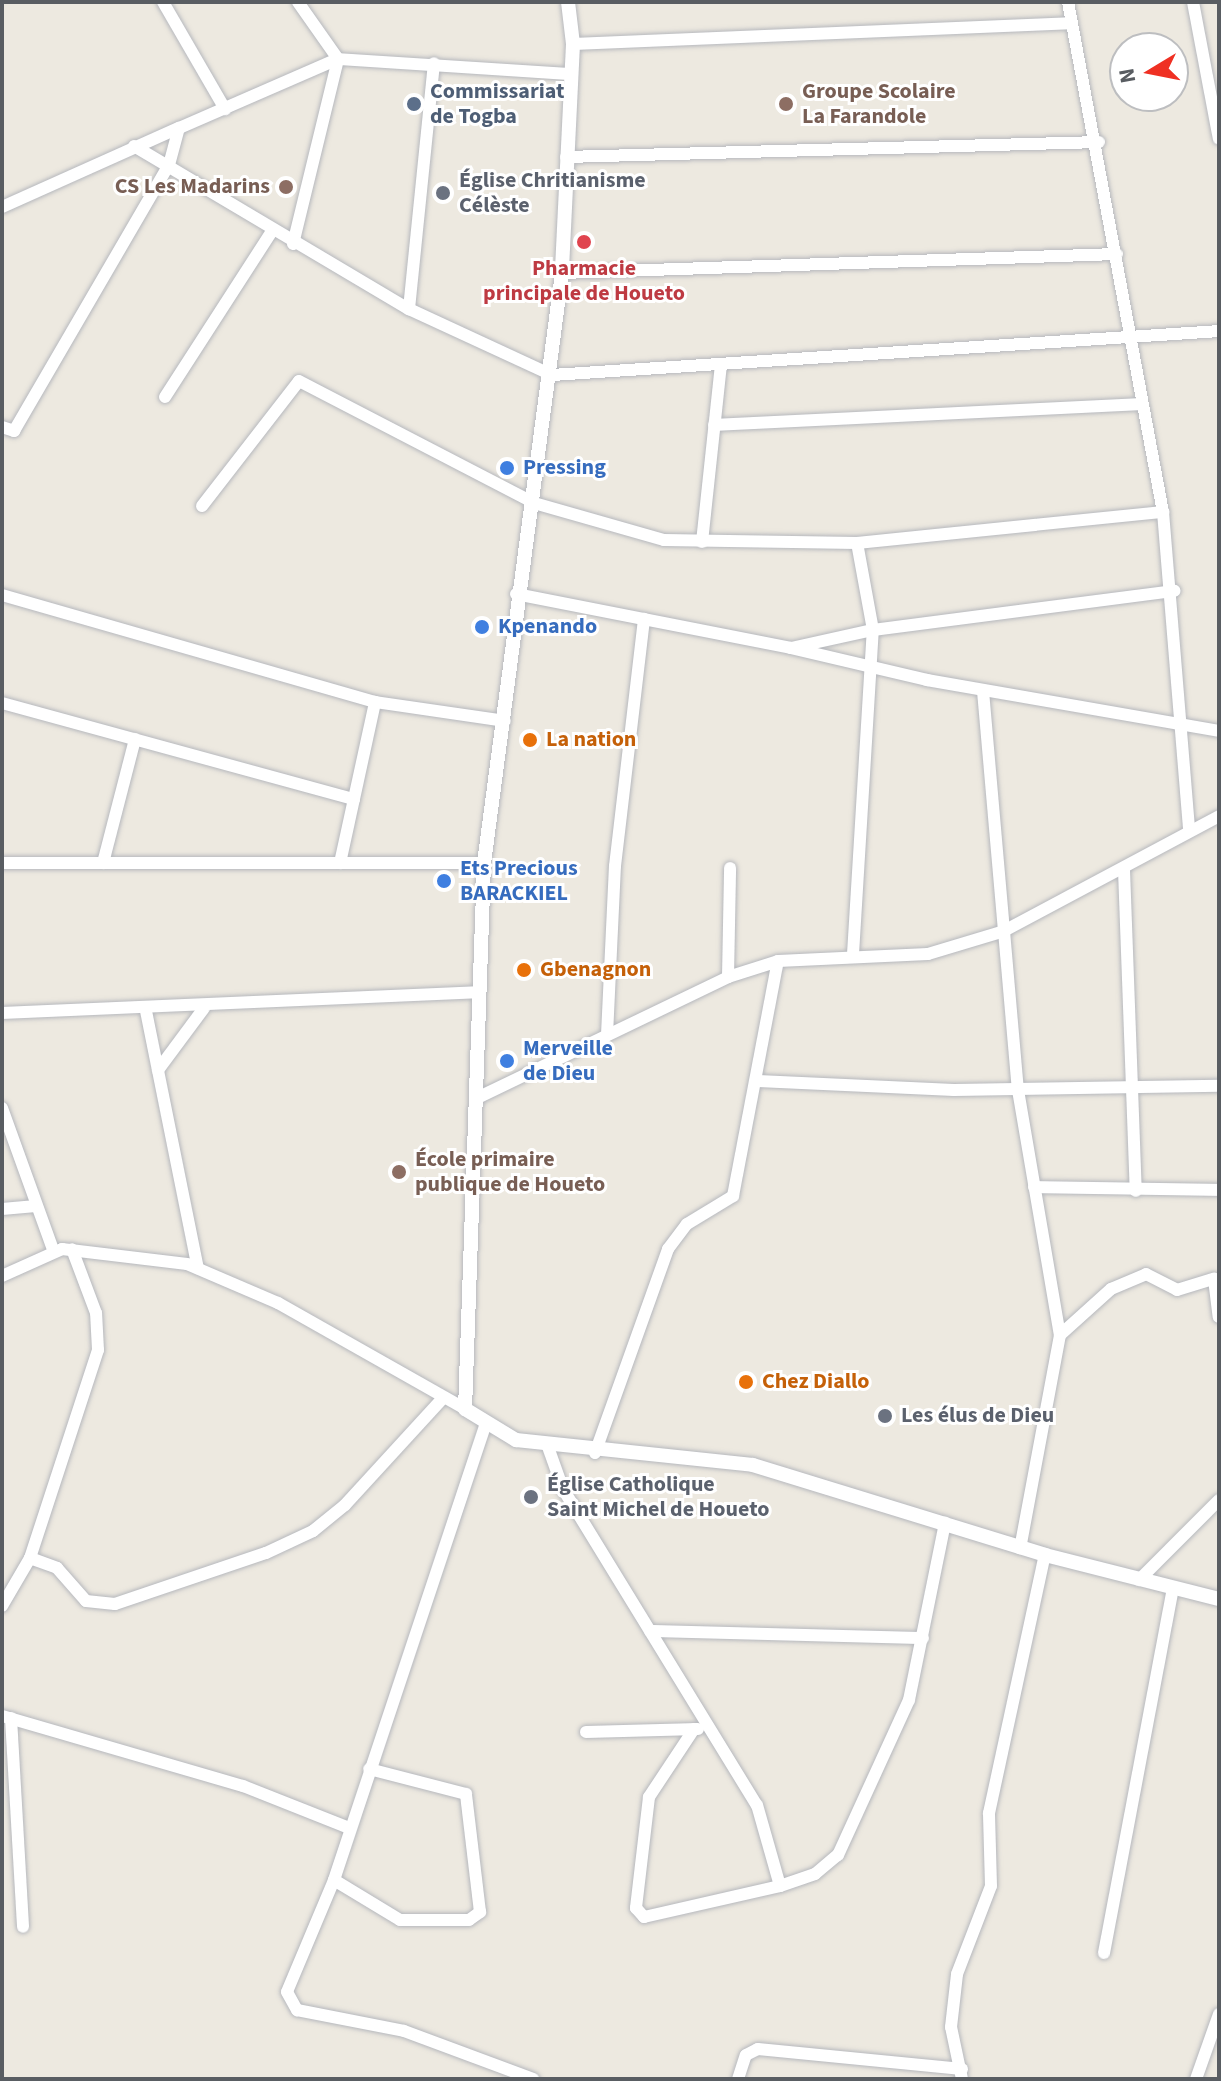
<!DOCTYPE html>
<html>
<head>
<meta charset="utf-8">
<style>
	body { margin:0 }
	#map { position:relative; width:1221px; height:2081px; overflow:hidden; background:#ede9e0; font-family:"Source Sans 3",sans-serif }
	div>[style] { position:absolute }
	.roads { filter:drop-shadow(0 0 2px #b6b8bd) drop-shadow(0 0 2px #b6b8bd) }
	.minor>* { height:12px; margin:-6px; padding:0 6px; transform-origin:6px; border-radius:6px; background:#fff }
	.tertiary>* { height:14px; margin:-7px; padding:0 7px; transform-origin:7px; border-radius:7px; background:#fff }
	.dots>* { width:22px; height:22px; translate:-50% -50%; box-sizing:border-box; border:4px solid #fff; border-radius:50% }
	span { translate:-50% -50%; white-space:nowrap; text-align:center; line-height:1.15; -webkit-text-stroke:6px #fff; paint-order:stroke }
	.service-label { font-size:22px; color:#4e5e75; font-weight:700 }
	.left { translate:0 -50%; text-align:left }
	.education-label { font-size:22px; color:#785e54; font-weight:700 }
	.right { translate:-100% -50%; text-align:right }
	.worship-label { font-size:22px; color:#5b616d; font-weight:700 }
	.health-label { font-size:22px; color:#be3a42; font-weight:700 }
	.shop-label { font-size:22px; color:#366cbe; font-weight:700 }
	.food-label { font-size:22px; color:#c56008; font-weight:700 }
	.frame { position:absolute; inset:0; border:4px solid #595d62; pointer-events:none }
	.north { position:absolute; left:1109px; top:32px; width:80px; height:80px; box-sizing:border-box; background:#fff; border:2px solid #bdbec0; border-radius:50%; rotate:260deg; font-size:22px; font-weight:700; line-height:32px; text-align:center; color:#595d62 }
	.north::after { content:''; display:block; margin:auto; width:28px; height:36px; background:#ef3023; clip-path:polygon(50% 0,100% 100%,50% 72%,0 100%) }
</style>
</head>
<body>
<div id="map">
	<div class="roads">
		<div class="minor">
			<i style="left:163px;top:2px;width:124px;rotate:59.9deg"></i>
			<i style="left:1068px;top:2px;width:519px;rotate:79.45deg"></i>
			<i style="left:1163px;top:512px;width:317px;rotate:85.3deg"></i>
			<i style="left:1193px;top:2px;width:139px;rotate:79.3deg"></i>
			<i style="left:573px;top:44px;width:497px;rotate:-2.4deg"></i>
			<i style="left:134px;top:146px;width:320px;rotate:30.7deg"></i>
			<i style="left:409px;top:309px;width:157px;rotate:24.8deg"></i>
			<i style="left:552px;top:375px;width:668px;rotate:-3.77deg"></i>
			<i style="left:566px;top:157px;width:533px;rotate:-1.61deg"></i>
			<i style="left:2px;top:207px;width:194px;rotate:-24.1deg"></i>
			<i style="left:293px;top:244px;width:190px;rotate:-76.3deg"></i>
			<i style="left:338px;top:59px;width:70px;rotate:-125.1deg"></i>
			<i style="left:562px;top:273px;width:555px;rotate:-1.96deg"></i>
			<i style="left:409px;top:309px;width:247px;rotate:-84.2deg"></i>
			<i style="left:165px;top:397px;width:197px;rotate:-57.2deg"></i>
			<i style="left:714px;top:425px;width:428px;rotate:-2.8deg"></i>
			<i style="left:2px;top:427px;width:13px;rotate:18deg"></i>
			<i style="left:14px;top:431px;width:308px;rotate:-59.8deg"></i>
			<i style="left:169px;top:165px;width:38px;rotate:-75deg"></i>
			<i style="left:179px;top:128px;width:173px;rotate:-23.5deg"></i>
			<i style="left:338px;top:59px;width:233px;rotate:3.7deg"></i>
			<i style="left:202px;top:506px;width:158px;rotate:-52.2deg"></i>
			<i style="left:299px;top:381px;width:265px;rotate:27.4deg"></i>
			<i style="left:534px;top:503px;width:135px;rotate:15.9deg"></i>
			<i style="left:664px;top:540px;width:193px;rotate:0.9deg"></i>
			<i style="left:857px;top:543px;width:308px;rotate:-5.8deg"></i>
			<i style="left:702px;top:542px;width:178px;rotate:-83.9deg"></i>
			<i style="left:516px;top:594px;width:280px;rotate:11.1deg"></i>
			<i style="left:791px;top:648px;width:84px;rotate:-12.4deg"></i>
			<i style="left:873px;top:630px;width:304px;rotate:-7.4deg"></i>
			<i style="left:2px;top:595px;width:388px;rotate:16deg"></i>
			<i style="left:375px;top:702px;width:131px;rotate:8.3deg"></i>
			<i style="left:791px;top:648px;width:140px;rotate:13.2deg"></i>
			<i style="left:927px;top:680px;width:296px;rotate:9.9deg"></i>
			<i style="left:983px;top:691px;width:401px;rotate:85deg"></i>
			<i style="left:1018px;top:1090px;width:249px;rotate:80.3deg"></i>
			<i style="left:1060px;top:1335px;width:217px;rotate:100.6deg"></i>
			<i style="left:2px;top:703px;width:365px;rotate:15.3deg"></i>
			<i style="left:2px;top:863px;width:482px"></i>
			<i style="left:103px;top:863px;width:128px;rotate:-75.5deg"></i>
			<i style="left:340px;top:863px;width:165px;rotate:-77.7deg"></i>
			<i style="left:1124px;top:870px;width:321px;rotate:87.9deg"></i>
			<i style="left:853px;top:954px;width:325px;rotate:-86.5deg"></i>
			<i style="left:873px;top:630px;width:88px;rotate:-100.4deg"></i>
			<i style="left:728px;top:977px;width:109px;rotate:-88.9deg"></i>
			<i style="left:146px;top:1011px;width:262px;rotate:78.6deg"></i>
			<i style="left:2px;top:1013px;width:475px;rotate:-2.5deg"></i>
			<i style="left:607px;top:1035px;width:169px;rotate:-87.3deg"></i>
			<i style="left:615px;top:866px;width:249px;rotate:-83.3deg"></i>
			<i style="left:158px;top:1070px;width:77px;rotate:-53.4deg"></i>
			<i style="left:758px;top:1081px;width:196px;rotate:2.6deg"></i>
			<i style="left:954px;top:1090px;width:265px;rotate:-0.9deg"></i>
			<i style="left:475px;top:1099px;width:281px;rotate:-25.7deg"></i>
			<i style="left:728px;top:977px;width:52px;rotate:-17.7deg"></i>
			<i style="left:778px;top:961px;width:150px;rotate:-2.7deg"></i>
			<i style="left:928px;top:954px;width:79px;rotate:-16.8deg"></i>
			<i style="left:1004px;top:931px;width:244px;rotate:-28.1deg"></i>
			<i style="left:2px;top:1108px;width:151px;rotate:70.2deg"></i>
			<i style="left:1034px;top:1187px;width:185px;rotate:0.9deg"></i>
			<i style="left:2px;top:1209px;width:34px;rotate:-5deg"></i>
			<i style="left:2px;top:1276px;width:66px;rotate:-24.2deg"></i>
			<i style="left:62px;top:1249px;width:126px;rotate:6.8deg"></i>
			<i style="left:187px;top:1264px;width:99px;rotate:23.2deg"></i>
			<i style="left:278px;top:1303px;width:215px;rotate:29.5deg"></i>
			<i style="left:1060px;top:1335px;width:69px;rotate:-42deg"></i>
			<i style="left:1111px;top:1289px;width:38px;rotate:-23deg"></i>
			<i style="left:1146px;top:1274px;width:35px;rotate:27deg"></i>
			<i style="left:1177px;top:1290px;width:39px;rotate:-17deg"></i>
			<i style="left:1214px;top:1279px;width:38px;rotate:83deg"></i>
			<i style="left:485px;top:1426px;width:478px;rotate:108.4deg"></i>
			<i style="left:334px;top:1880px;width:121px;rotate:112.8deg"></i>
			<i style="left:287px;top:1992px;width:21px;rotate:61deg"></i>
			<i style="left:297px;top:2010px;width:109px;rotate:11.1deg"></i>
			<i style="left:404px;top:2031px;width:138px;rotate:20.4deg"></i>
			<i style="left:548px;top:1447px;width:45px;rotate:70.3deg"></i>
			<i style="left:563px;top:1489px;width:371px;rotate:58.5deg"></i>
			<i style="left:757px;top:1805px;width:84px;rotate:74.1deg"></i>
			<i style="left:595px;top:1453px;width:217px;rotate:-70.3deg"></i>
			<i style="left:668px;top:1249px;width:31px;rotate:-53deg"></i>
			<i style="left:687px;top:1224px;width:54px;rotate:-31.3deg"></i>
			<i style="left:733px;top:1196px;width:239px;rotate:-79.2deg"></i>
			<i style="left:30px;top:1558px;width:29px;rotate:20deg"></i>
			<i style="left:57px;top:1568px;width:44px;rotate:48.7deg"></i>
			<i style="left:86px;top:1601px;width:29px;rotate:6deg"></i>
			<i style="left:115px;top:1604px;width:159px;rotate:-18.7deg"></i>
			<i style="left:266px;top:1553px;width:52px;rotate:-25.1deg"></i>
			<i style="left:313px;top:1531px;width:41px;rotate:-39.1deg"></i>
			<i style="left:345px;top:1505px;width:144px;rotate:-47.5deg"></i>
			<i style="left:1139px;top:1580px;width:113px;rotate:-45deg"></i>
			<i style="left:2px;top:1606px;width:56px;rotate:-59.7deg"></i>
			<i style="left:30px;top:1558px;width:219px;rotate:-71.9deg"></i>
			<i style="left:98px;top:1350px;width:37px;rotate:-93deg"></i>
			<i style="left:96px;top:1313px;width:68px;rotate:-110.6deg"></i>
			<i style="left:650px;top:1631px;width:273px;rotate:1.5deg"></i>
			<i style="left:2px;top:1716px;width:251px;rotate:16.2deg"></i>
			<i style="left:243px;top:1786px;width:114px;rotate:21.6deg"></i>
			<i style="left:11px;top:1718px;width:209px;rotate:86.7deg"></i>
			<i style="left:694px;top:1729px;width:82px;rotate:123.5deg"></i>
			<i style="left:649px;top:1797px;width:112px;rotate:96.7deg"></i>
			<i style="left:636px;top:1908px;width:12px;rotate:48deg"></i>
			<i style="left:644px;top:1917px;width:139px;rotate:-12.8deg"></i>
			<i style="left:780px;top:1886px;width:37px;rotate:-19deg"></i>
			<i style="left:815px;top:1874px;width:30px;rotate:-40deg"></i>
			<i style="left:838px;top:1855px;width:170px;rotate:-65.4deg"></i>
			<i style="left:909px;top:1700px;width:181px;rotate:-78.5deg"></i>
			<i style="left:586px;top:1732px;width:112px;rotate:-1.5deg"></i>
			<i style="left:334px;top:1880px;width:77px;rotate:31.2deg"></i>
			<i style="left:400px;top:1920px;width:69px"></i>
			<i style="left:469px;top:1920px;width:14px;rotate:-36deg"></i>
			<i style="left:480px;top:1912px;width:119px;rotate:-96.8deg"></i>
			<i style="left:466px;top:1794px;width:100px;rotate:-165.5deg"></i>
			<i style="left:1104px;top:1953px;width:370px;rotate:-79.3deg"></i>
			<i style="left:738px;top:2079px;width:25px;rotate:-72deg"></i>
			<i style="left:746px;top:2055px;width:13px;rotate:-27deg"></i>
			<i style="left:758px;top:2049px;width:205px;rotate:5.6deg"></i>
			<i style="left:962px;top:2079px;width:53px;rotate:-101.9deg"></i>
			<i style="left:951px;top:2027px;width:53px;rotate:-83.5deg"></i>
			<i style="left:957px;top:1974px;width:94px;rotate:-68.9deg"></i>
			<i style="left:991px;top:1886px;width:73px;rotate:-91.6deg"></i>
			<i style="left:989px;top:1813px;width:264px;rotate:-77.8deg"></i>
			<i style="left:1196px;top:2079px;width:69px;rotate:-70.5deg"></i>
		</div>
		<div class="tertiary">
			<i style="left:568px;top:2px;width:42px;rotate:83.2deg"></i>
			<i style="left:573px;top:44px;width:229px;rotate:92.8deg"></i>
			<i style="left:562px;top:273px;width:595px;rotate:97.53deg"></i>
			<i style="left:484px;top:863px;width:546px;rotate:91.99deg"></i>
			<i style="left:465px;top:1409px;width:60px;rotate:31.3deg"></i>
			<i style="left:516px;top:1440px;width:238px;rotate:6deg"></i>
			<i style="left:753px;top:1465px;width:306px;rotate:17.1deg"></i>
			<i style="left:1045px;top:1555px;width:179px;rotate:14.2deg"></i>
		</div>
	</div>
	<div class="dots">
		<i style="left:414px;top:104px;background:#5c6f8a"></i>
		<i style="left:786px;top:104px;background:#8d6e63"></i>
		<i style="left:286px;top:187px;background:#8d6e63"></i>
		<i style="left:443px;top:193px;background:#6b7280"></i>
		<i style="left:584px;top:242px;background:#e0444e"></i>
		<i style="left:507px;top:468px;background:#3f7fe0"></i>
		<i style="left:482px;top:627px;background:#3f7fe0"></i>
		<i style="left:530px;top:740px;background:#e8710a"></i>
		<i style="left:444px;top:881px;background:#3f7fe0"></i>
		<i style="left:524px;top:970px;background:#e8710a"></i>
		<i style="left:507px;top:1061px;background:#3f7fe0"></i>
		<i style="left:399px;top:1172px;background:#8d6e63"></i>
		<i style="left:746px;top:1382px;background:#e8710a"></i>
		<i style="left:885px;top:1416px;background:#6b7280"></i>
		<i style="left:531px;top:1497px;background:#6b7280"></i>
	</div>
	<div class="service-label">
		<span class="left" style="left:430px;top:104px">Commissariat<br>de Togba</span>
	</div>
	<div class="education-label">
		<span class="left" style="left:802px;top:104px">Groupe Scolaire<br>La Farandole</span>
		<span class="right" style="left:270px;top:187px">CS Les Madarins</span>
		<span class="left" style="left:415px;top:1172px">École primaire<br>publique de Houeto</span>
	</div>
	<div class="worship-label">
		<span class="left" style="left:459px;top:193px">Église Chritianisme<br>Célèste</span>
		<span class="left" style="left:901px;top:1416px">Les élus de Dieu</span>
		<span class="left" style="left:547px;top:1497px">Église Catholique<br>Saint Michel de Houeto</span>
	</div>
	<div class="health-label">
		<span style="left:584px;top:281px">Pharmacie<br>principale de Houeto</span>
	</div>
	<div class="shop-label">
		<span class="left" style="left:523px;top:468px">Pressing</span>
		<span class="left" style="left:498px;top:627px">Kpenando</span>
		<span class="left" style="left:460px;top:881px">Ets Precious<br>BARACKIEL</span>
		<span class="left" style="left:523px;top:1061px">Merveille<br>de Dieu</span>
	</div>
	<div class="food-label">
		<span class="left" style="left:546px;top:740px">La nation</span>
		<span class="left" style="left:540px;top:970px">Gbenagnon</span>
		<span class="left" style="left:762px;top:1382px">Chez Diallo</span>
	</div>
	<div class="frame"></div>
	<div class="north">N</div>
</div>
</body>
</html>
